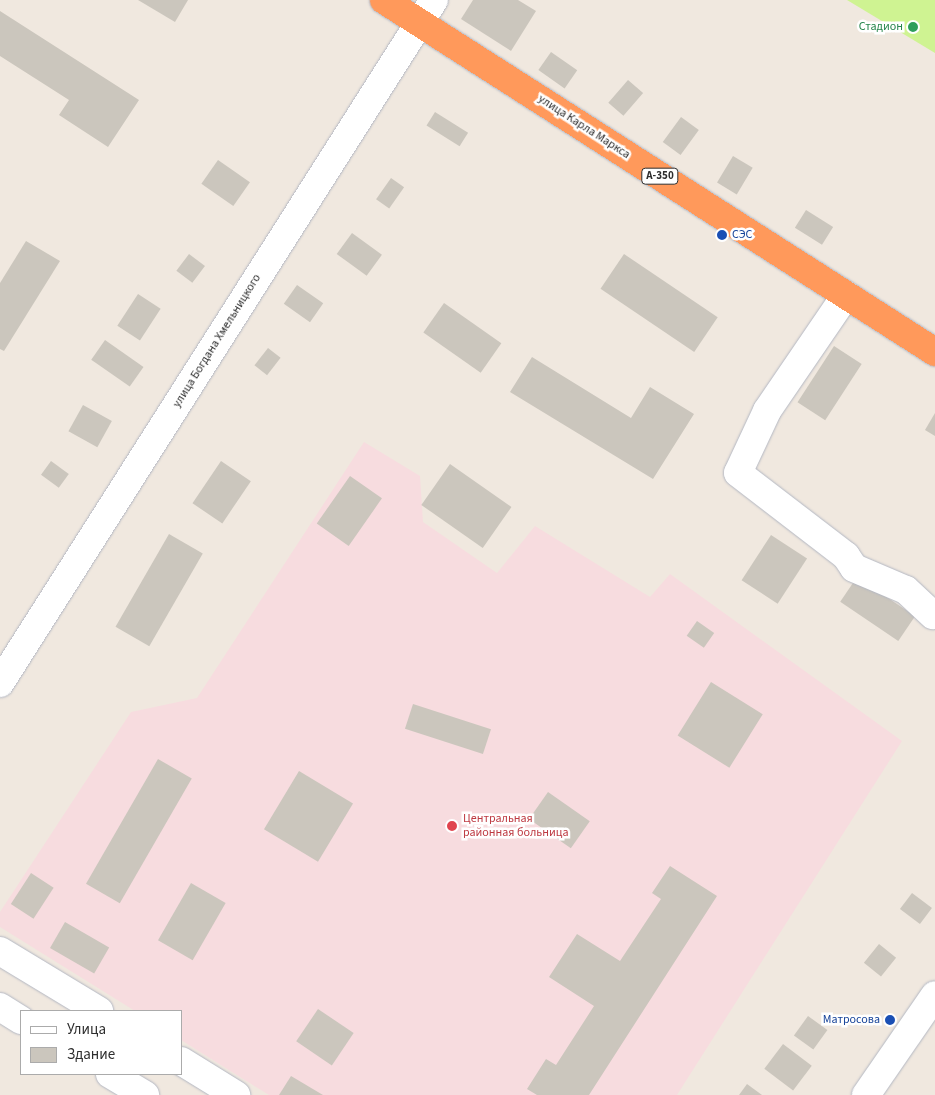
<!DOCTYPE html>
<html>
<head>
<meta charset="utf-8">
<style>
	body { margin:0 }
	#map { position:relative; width:935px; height:1095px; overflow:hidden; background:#f0e8df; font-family:"Source Sans 3",sans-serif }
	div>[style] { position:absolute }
	.medical>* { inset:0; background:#f7dcdf }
	.pitch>* { inset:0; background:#cff392 }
	.building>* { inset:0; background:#cbc6bd; transform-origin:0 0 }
	.roads { filter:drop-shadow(0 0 1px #b3b7c2) drop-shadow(0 0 1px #b3b7c2) }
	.minor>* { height:28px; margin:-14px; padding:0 14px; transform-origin:14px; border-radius:14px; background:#fff }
	.highway>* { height:28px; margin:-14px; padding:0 14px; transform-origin:14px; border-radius:14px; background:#ff995b }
	.dots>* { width:14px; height:14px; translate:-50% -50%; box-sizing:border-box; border:2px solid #fff; border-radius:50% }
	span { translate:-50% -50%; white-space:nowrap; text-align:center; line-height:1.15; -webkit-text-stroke:5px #fff; paint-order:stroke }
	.shield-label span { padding:1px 4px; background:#fff; border:1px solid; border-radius:4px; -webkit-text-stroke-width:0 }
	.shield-label { font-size:11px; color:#2e2e2e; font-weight:700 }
	.leisure-label { font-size:12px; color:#27864d }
	.right { translate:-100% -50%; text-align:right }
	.street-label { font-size:12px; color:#2e2e2e }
	.transit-label { font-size:12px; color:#164399 }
	.left { translate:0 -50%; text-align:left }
	.health-label { font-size:12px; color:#be3a42 }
	.legend { position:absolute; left:20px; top:1010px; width:162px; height:65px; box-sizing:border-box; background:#fff; border:1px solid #ababab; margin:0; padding:6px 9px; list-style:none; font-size:15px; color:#2e2e2e }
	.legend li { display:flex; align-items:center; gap:10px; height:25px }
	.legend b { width:25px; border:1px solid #ababab }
</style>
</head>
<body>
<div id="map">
	<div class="medical">
		<i style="clip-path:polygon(364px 442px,420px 476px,423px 522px,497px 573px,535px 526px,650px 597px,670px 574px,902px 741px,677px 1095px,269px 1095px,181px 1040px,181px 1011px,135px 1011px,0 927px,0 912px,131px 712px,197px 698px)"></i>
	</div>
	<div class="pitch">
		<i style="clip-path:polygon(847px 0,935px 0,935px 53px)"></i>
	</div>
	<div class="building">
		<i style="clip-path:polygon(138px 0,188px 0,175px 22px)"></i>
		<i style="clip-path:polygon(473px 0,518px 0,536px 11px,511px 51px,461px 19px)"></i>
		<i style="clip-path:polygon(0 11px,139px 100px,108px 147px,59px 115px,69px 100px,0 56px)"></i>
		<i style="left:551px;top:52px;width:32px;height:22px;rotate:35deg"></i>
		<i style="left:628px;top:80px;width:20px;height:30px;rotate:41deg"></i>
		<i style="left:435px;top:112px;width:39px;height:16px;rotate:32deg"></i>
		<i style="left:681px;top:117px;width:22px;height:31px;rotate:36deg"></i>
		<i style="left:733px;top:156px;width:23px;height:31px;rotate:31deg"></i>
		<i style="left:218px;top:160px;width:39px;height:29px;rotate:35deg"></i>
		<i style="left:391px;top:178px;width:16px;height:26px;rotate:35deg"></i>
		<i style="left:806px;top:210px;width:32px;height:21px;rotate:32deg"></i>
		<i style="left:352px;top:233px;width:37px;height:26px;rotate:36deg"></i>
		<i style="clip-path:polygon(26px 241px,60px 261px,4px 351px,0 349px,0 283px)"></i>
		<i style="left:189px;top:254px;width:20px;height:21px;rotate:37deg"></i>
		<i style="left:624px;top:254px;width:113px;height:42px;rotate:34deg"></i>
		<i style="left:297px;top:285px;width:32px;height:23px;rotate:35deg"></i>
		<i style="left:138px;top:294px;width:27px;height:38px;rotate:33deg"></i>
		<i style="left:444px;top:303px;width:70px;height:36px;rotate:35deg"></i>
		<i style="left:105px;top:340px;width:47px;height:24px;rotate:35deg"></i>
		<i style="left:834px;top:346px;width:33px;height:67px;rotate:33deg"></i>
		<i style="left:268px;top:348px;width:16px;height:22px;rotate:38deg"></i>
		<i style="clip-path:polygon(532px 357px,631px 418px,650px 387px,694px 414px,653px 479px,510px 392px)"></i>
		<i style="left:83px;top:405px;width:33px;height:30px;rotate:29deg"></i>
		<i style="clip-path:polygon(935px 413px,935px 436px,925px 430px)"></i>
		<i style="left:51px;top:461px;width:22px;height:17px;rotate:36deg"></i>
		<i style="left:221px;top:461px;width:36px;height:51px;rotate:34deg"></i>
		<i style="left:450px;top:464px;width:75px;height:50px;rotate:35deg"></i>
		<i style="left:350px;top:476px;width:39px;height:58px;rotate:35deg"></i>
		<i style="left:169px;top:534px;width:39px;height:107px;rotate:30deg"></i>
		<i style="left:771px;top:535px;width:43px;height:54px;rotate:33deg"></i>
		<i style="left:857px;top:577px;width:70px;height:30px;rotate:34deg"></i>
		<i style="left:697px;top:621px;width:21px;height:18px;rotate:35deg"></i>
		<i style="left:711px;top:682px;width:61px;height:63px;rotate:32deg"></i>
		<i style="left:413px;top:704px;width:82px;height:26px;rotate:18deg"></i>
		<i style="left:158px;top:759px;width:39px;height:144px;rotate:30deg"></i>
		<i style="left:299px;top:771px;width:63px;height:68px;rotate:31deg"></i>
		<i style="left:548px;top:792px;width:51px;height:33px;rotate:35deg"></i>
		<i style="clip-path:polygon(670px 866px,717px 896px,589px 1095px,537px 1095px,527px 1089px,546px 1059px,556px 1065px,594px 1006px,549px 977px,577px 934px,620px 961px,661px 899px,652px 893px)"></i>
		<i style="left:31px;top:873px;width:27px;height:37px;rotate:33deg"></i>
		<i style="left:191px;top:883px;width:40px;height:66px;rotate:30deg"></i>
		<i style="left:912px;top:893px;width:25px;height:20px;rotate:37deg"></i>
		<i style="left:65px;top:922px;width:51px;height:30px;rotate:30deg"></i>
		<i style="left:879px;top:944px;width:22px;height:24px;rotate:39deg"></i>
		<i style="left:318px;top:1009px;width:43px;height:39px;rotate:34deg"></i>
		<i style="left:808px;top:1016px;width:24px;height:24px;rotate:36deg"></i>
		<i style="left:783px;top:1044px;width:36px;height:31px;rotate:37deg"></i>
		<i style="clip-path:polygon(291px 1076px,323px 1095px,279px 1095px)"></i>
		<i style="clip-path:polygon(747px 1084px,762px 1095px,739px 1095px)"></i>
	</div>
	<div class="roads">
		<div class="minor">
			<i style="left:846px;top:295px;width:140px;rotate:124.3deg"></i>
			<i style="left:767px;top:411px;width:68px;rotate:115.1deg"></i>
			<i style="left:738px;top:473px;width:136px;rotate:37.5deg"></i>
			<i style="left:846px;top:556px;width:14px;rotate:56deg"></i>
			<i style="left:854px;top:568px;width:56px;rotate:22.9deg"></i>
			<i style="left:906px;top:590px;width:37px;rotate:43deg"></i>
			<i style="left:0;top:683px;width:809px;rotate:-57.57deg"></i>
			<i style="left:0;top:951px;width:116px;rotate:31.2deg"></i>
			<i style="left:0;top:1007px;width:25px;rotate:32deg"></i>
			<i style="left:181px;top:1061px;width:65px;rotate:31.7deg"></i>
			<i style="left:110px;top:1074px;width:41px;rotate:31deg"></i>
			<i style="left:866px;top:1095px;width:121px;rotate:-55.4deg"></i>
		</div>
		<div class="highway">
			<i style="left:384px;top:0;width:654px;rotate:32.57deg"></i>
		</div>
	</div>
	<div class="dots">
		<i style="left:913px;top:27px;background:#2e9e5b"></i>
		<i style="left:722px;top:235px;background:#1a4fb4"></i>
		<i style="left:452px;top:826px;background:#e0444e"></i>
		<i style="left:890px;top:1020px;background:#1a4fb4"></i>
	</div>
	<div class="shield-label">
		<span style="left:660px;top:176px">А-350</span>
	</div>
	<div class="leisure-label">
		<span class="right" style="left:903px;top:27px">Стадион</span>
	</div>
	<div class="street-label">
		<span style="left:584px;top:127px;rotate:33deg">улица Карла Маркса</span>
		<span style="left:217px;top:341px;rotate:-58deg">улица Богдана Хмельницкого</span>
	</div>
	<div class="transit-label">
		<span class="left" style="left:732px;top:235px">СЭС</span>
		<span class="right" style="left:880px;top:1020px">Матросова</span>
	</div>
	<div class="health-label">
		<span class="left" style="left:463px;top:826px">Центральная<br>районная больница</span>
	</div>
	<ul class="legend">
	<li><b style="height:6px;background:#fff"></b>Улица</li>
	<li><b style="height:14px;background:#cbc6bd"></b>Здание</li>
	</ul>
</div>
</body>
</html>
